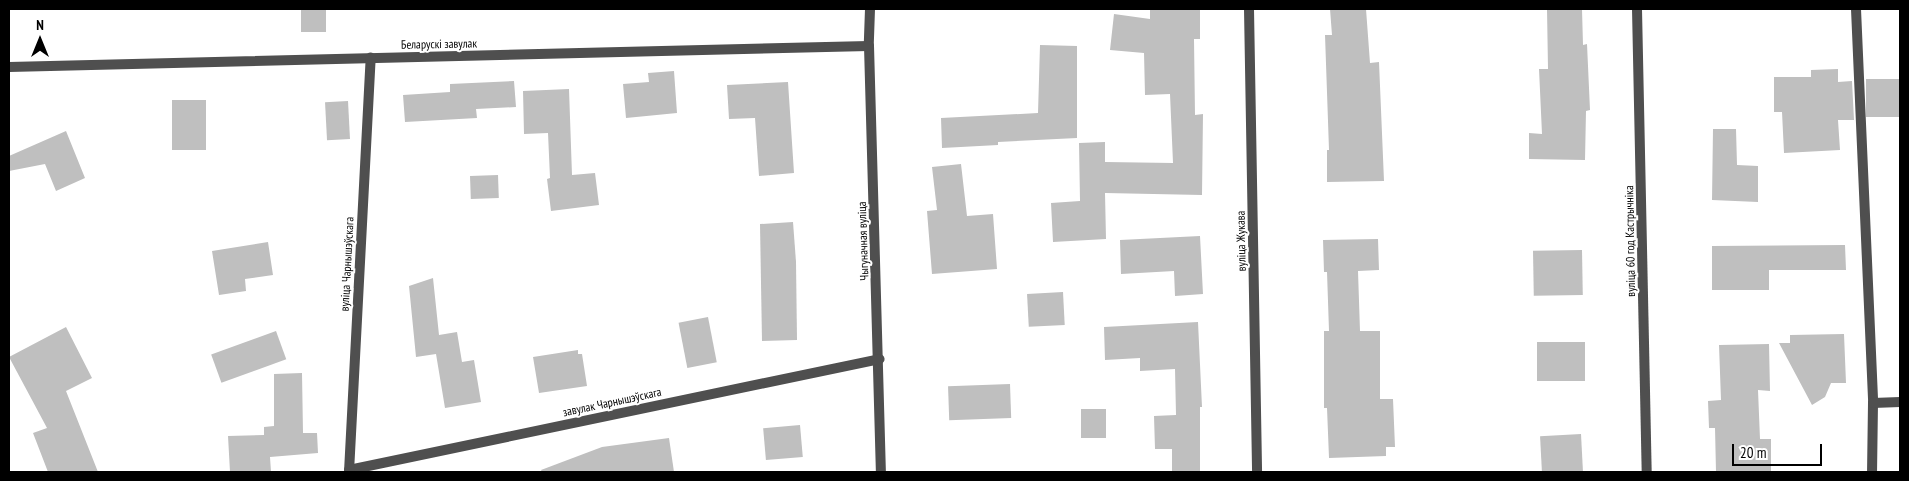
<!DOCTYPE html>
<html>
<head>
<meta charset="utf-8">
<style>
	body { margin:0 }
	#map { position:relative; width:1909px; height:481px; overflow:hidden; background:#fff; font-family:"PT Sans Narrow",sans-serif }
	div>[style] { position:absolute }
	.building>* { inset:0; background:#bfbfbf; transform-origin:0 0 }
	.service>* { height:10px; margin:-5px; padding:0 5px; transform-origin:5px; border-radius:5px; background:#4f4f4f }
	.minor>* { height:10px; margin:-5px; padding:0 5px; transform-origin:5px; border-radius:5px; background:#4f4f4f }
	span { translate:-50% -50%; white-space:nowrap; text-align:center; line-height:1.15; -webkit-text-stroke:4px #fff; paint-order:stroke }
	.street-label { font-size:12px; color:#000 }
	.frame { position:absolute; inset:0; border:10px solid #000; pointer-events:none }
	.north { position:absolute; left:15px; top:15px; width:50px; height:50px; -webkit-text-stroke:4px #fff; paint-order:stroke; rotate:0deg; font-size:14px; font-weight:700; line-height:20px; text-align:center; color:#000 }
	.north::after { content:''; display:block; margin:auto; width:18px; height:22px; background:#000; clip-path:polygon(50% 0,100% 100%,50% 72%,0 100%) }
	.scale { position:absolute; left:1732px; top:444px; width:90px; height:22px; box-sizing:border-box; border:2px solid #000; border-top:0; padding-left:6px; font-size:15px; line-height:18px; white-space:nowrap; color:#000; -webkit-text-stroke:4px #fff; paint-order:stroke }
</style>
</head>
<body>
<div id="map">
	<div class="building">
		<i style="left:301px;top:9px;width:25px;height:23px"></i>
		<i style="clip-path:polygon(1150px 9px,1200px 9px,1200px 39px,1194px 39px,1195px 115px,1203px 114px,1202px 195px,1105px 193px,1106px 239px,1053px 242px,1051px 203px,1080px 201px,1079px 143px,1105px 142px,1105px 162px,1173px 163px,1170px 94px,1145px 95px,1144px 53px,1110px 50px,1114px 14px,1150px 19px)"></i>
		<i style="clip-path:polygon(1330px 9px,1366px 9px,1370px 63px,1379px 62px,1384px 181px,1327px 182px,1327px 150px,1329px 150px,1325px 35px,1332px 35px)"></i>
		<i style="clip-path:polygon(1547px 9px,1582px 9px,1583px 45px,1587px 44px,1590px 110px,1586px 111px,1585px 160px,1529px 159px,1529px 133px,1542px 134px,1539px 69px,1548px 69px)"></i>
		<i style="clip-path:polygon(1040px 45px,1077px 46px,1077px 138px,998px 142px,998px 145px,942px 148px,941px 118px,1038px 113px)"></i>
		<i style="clip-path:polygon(1838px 69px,1838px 82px,1852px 81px,1854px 120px,1838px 120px,1840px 150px,1784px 153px,1782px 112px,1774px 112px,1774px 77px,1811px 77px,1811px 70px)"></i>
		<i style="clip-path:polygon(674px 71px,677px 113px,626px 118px,623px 84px,649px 82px,648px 73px)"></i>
		<i style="left:1900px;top:79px;width:38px;height:34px;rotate:90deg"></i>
		<i style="clip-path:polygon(514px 81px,516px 107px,476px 109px,477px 118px,405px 122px,403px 95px,450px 92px,450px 84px)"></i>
		<i style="clip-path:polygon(788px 82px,794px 173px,759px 176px,755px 118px,729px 119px,727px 85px)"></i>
		<i style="clip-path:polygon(569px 89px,572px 175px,595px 173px,599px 205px,551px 211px,547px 179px,550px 178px,548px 133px,524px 134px,523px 91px)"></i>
		<i style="left:172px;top:100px;width:34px;height:50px"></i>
		<i style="left:348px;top:101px;width:38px;height:23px;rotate:87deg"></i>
		<i style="clip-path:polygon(1713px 129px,1736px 129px,1737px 165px,1758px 166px,1758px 202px,1712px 200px)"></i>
		<i style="clip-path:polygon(66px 131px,85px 178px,56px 191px,45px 164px,9px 171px,9px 156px)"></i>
		<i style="clip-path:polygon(961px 164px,967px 216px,993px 214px,997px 269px,932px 274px,927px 211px,937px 210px,932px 167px)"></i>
		<i style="left:498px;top:175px;width:23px;height:28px;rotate:88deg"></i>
		<i style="clip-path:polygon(793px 222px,796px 262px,797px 340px,762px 341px,760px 224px)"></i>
		<i style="clip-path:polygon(1200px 236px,1203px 294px,1175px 296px,1174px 271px,1121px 274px,1120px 240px)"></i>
		<i style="clip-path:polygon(1378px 239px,1379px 270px,1358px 271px,1360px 331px,1380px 331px,1380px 399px,1393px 399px,1395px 447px,1386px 447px,1386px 456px,1329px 458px,1327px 408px,1324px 408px,1324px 331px,1329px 331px,1327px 272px,1324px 272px,1323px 240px)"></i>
		<i style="clip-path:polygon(268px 242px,273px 275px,245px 279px,246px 291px,219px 295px,212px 251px)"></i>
		<i style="clip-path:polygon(1845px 245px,1846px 270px,1769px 270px,1769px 290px,1712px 290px,1712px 246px)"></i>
		<i style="left:1582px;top:250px;width:45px;height:49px;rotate:89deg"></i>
		<i style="clip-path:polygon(433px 278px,439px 335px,457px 332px,462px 362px,474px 360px,481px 402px,445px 408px,436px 354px,416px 357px,409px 286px)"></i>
		<i style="left:1063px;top:292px;width:33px;height:36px;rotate:87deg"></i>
		<i style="left:708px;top:317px;width:46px;height:30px;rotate:79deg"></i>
		<i style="clip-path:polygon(1198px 322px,1202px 407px,1200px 407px,1200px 472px,1172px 472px,1172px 449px,1155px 449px,1154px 416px,1176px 415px,1175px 369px,1140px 371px,1140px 358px,1105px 360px,1104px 327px)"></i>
		<i style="clip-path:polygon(66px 327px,92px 378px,66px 391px,98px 472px,48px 472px,33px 433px,47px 428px,9px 357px)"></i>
		<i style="left:276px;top:331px;width:30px;height:69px;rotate:70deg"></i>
		<i style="clip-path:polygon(1844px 334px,1846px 383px,1831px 383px,1825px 397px,1812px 405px,1779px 343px,1790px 343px,1790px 335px)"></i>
		<i style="left:1537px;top:342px;width:48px;height:39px"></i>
		<i style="clip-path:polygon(1769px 344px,1770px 391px,1758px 390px,1760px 439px,1771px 439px,1771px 472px,1716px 472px,1715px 428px,1709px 428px,1708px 401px,1721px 400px,1719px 345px)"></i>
		<i style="clip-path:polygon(578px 350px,578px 354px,582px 354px,587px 386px,539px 393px,533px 357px)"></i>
		<i style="clip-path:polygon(302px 373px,303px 433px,317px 433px,318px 453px,270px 457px,271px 472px,230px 472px,228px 436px,264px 435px,264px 427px,274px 426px,274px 374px)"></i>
		<i style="left:1010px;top:384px;width:34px;height:62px;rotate:88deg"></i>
		<i style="left:1081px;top:409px;width:25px;height:29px"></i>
		<i style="left:800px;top:425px;width:32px;height:37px;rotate:85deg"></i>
		<i style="left:1581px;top:434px;width:38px;height:41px;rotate:87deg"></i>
		<i style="clip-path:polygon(669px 438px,674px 472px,542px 472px,541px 470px,602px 447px)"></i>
	</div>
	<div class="service">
		<i style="left:1856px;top:9px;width:394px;rotate:87.5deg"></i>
		<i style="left:1873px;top:403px;width:69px;rotate:90.8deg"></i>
		<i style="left:1873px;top:403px;width:27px;rotate:-2deg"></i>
	</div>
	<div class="minor">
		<i style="left:870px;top:9px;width:37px;rotate:92deg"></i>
		<i style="left:869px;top:46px;width:426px;rotate:88.4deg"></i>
		<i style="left:1249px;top:9px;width:463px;rotate:89deg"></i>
		<i style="left:1637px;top:9px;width:463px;rotate:88.8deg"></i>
		<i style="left:9px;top:67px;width:860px;rotate:-1.4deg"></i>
		<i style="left:349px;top:470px;width:542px;rotate:-11.81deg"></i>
		<i style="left:349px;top:472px;width:415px;rotate:-87deg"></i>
	</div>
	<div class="street-label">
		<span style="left:439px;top:44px;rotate:-1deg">Беларускі завулак</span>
		<span style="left:863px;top:241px;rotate:-92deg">Чыгуначная вуліца</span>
		<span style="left:1241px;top:241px;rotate:-91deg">вуліца Жукава</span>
		<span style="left:1630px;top:241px;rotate:-91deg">вуліца 60 год Кастрычніка</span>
		<span style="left:347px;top:264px;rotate:-87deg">вуліца Чарнышэўскага</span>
		<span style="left:612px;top:402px;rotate:-12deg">завулак Чарнышэўскага</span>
	</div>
	<div class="frame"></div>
	<div class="north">N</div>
	<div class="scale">20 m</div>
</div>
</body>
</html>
